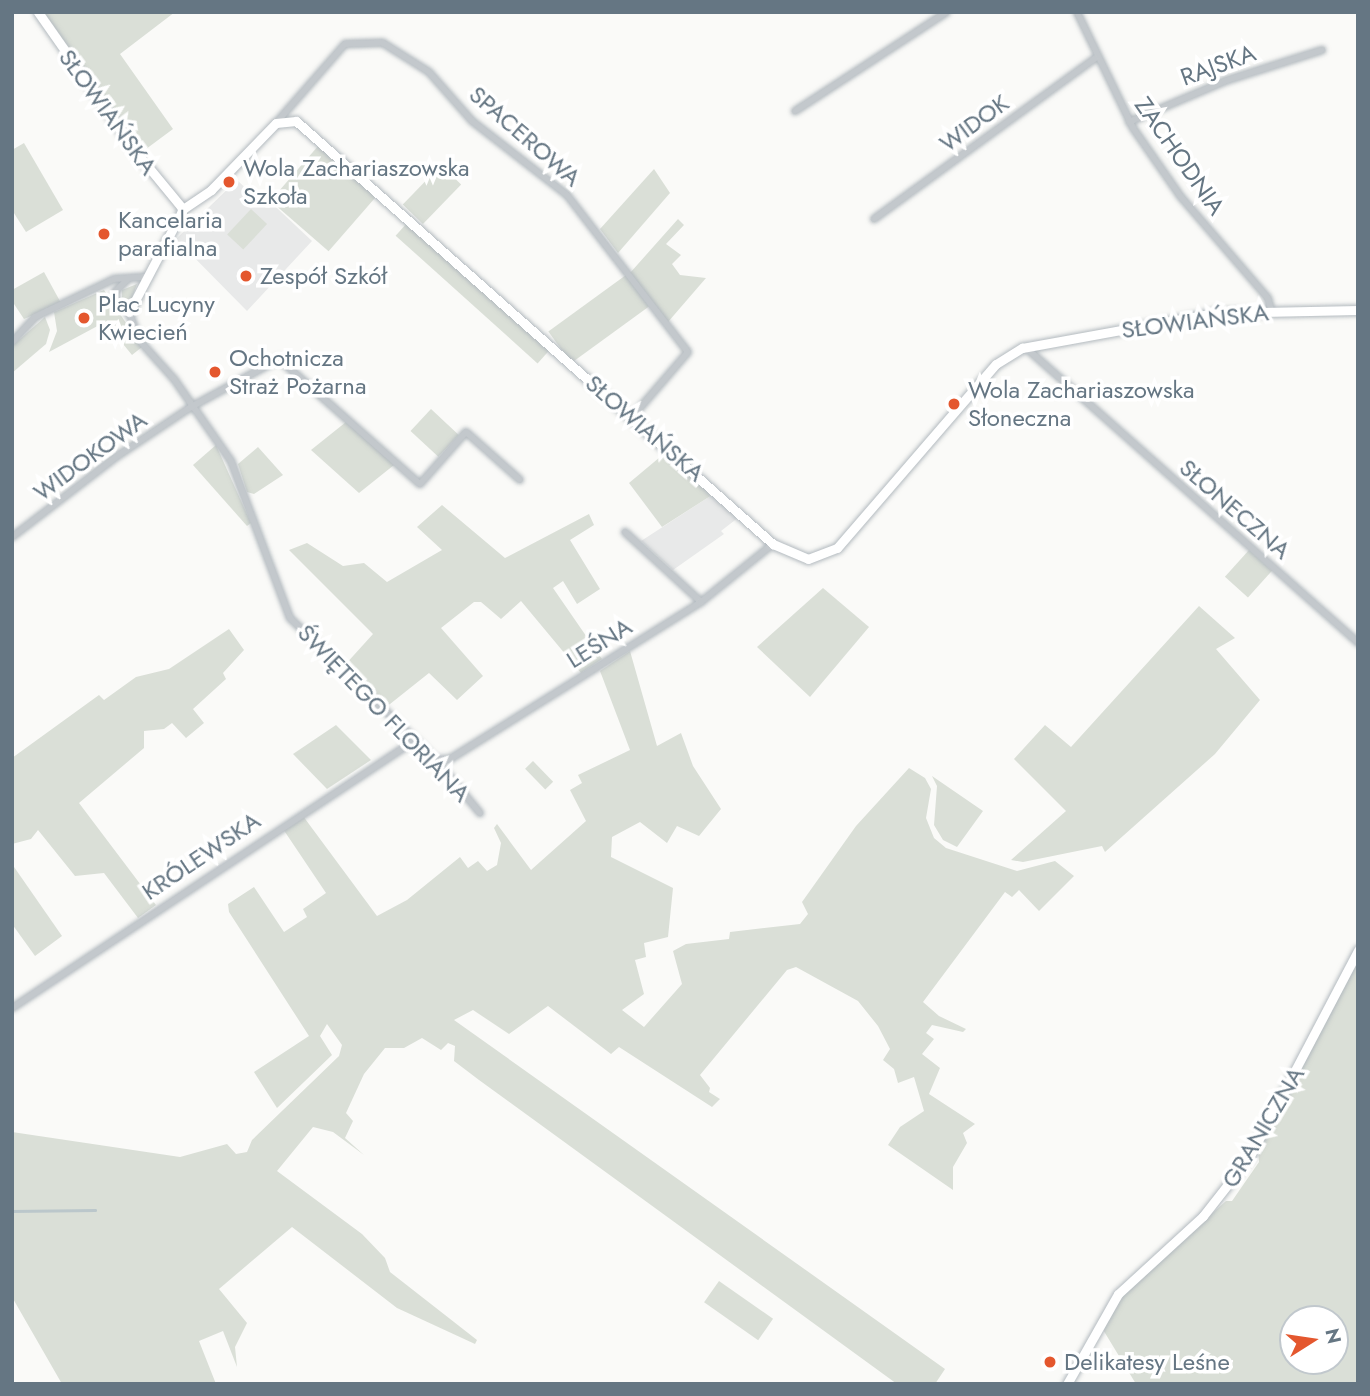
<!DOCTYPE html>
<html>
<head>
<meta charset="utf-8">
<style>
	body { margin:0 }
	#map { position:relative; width:1370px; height:1396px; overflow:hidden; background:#fafaf8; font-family:Jost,sans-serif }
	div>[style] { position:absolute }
	.built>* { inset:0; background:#e8e9e9 }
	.green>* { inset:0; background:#dadfd7; transform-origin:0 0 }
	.stream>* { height:2.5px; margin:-1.25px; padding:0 1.25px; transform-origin:1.25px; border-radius:1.25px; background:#bbc7cb }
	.roads { filter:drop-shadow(0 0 2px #b3babf) drop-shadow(0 0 2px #b3babf) }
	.street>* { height:6px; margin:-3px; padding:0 3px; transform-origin:3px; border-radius:3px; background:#c3c8cc }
	.secondary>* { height:9px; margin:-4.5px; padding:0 4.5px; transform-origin:4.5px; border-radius:4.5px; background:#fff }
	.dots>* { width:19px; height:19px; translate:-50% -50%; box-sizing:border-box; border:4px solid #fff; border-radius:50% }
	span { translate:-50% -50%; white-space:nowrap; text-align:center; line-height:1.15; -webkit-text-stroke:7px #fff; paint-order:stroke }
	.street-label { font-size:24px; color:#657683 }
	.poi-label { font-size:24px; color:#657683 }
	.left { translate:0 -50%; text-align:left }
	.frame { position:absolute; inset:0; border:14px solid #657683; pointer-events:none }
	.north { position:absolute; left:1279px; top:1305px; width:70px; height:70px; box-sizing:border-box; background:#fff; border:2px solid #c1c8cd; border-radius:50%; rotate:78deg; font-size:19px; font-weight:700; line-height:28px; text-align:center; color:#657683 }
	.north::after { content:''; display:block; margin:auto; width:24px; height:32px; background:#e4572e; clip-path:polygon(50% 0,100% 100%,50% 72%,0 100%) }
</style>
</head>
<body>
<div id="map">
	<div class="built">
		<i style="clip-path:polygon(237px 180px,256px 198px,261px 193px,312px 241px,247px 311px,176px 239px)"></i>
		<i style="clip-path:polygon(712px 495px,739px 517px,721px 531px,724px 534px,673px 570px,641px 541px)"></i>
	</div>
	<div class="green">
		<i style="clip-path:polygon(44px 12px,175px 12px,120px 54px,173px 129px,142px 152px)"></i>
		<i style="clip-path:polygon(24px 143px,63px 210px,26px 232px,12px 210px,12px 150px)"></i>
		<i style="left:319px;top:145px;width:77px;height:74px;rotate:41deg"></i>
		<i style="left:441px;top:165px;width:28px;height:55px;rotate:44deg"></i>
		<i style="clip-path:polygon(654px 169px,670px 193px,618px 253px,600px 229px)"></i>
		<i style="left:251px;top:209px;width:22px;height:35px;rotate:43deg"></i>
		<i style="clip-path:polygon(678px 219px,684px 225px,666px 244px,681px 255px,672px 264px,680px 275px,706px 278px,668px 322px,630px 273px)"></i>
		<i style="left:407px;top:223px;width:191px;height:17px;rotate:42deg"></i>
		<i style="clip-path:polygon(44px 272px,61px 303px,24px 319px,12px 301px,12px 290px)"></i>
		<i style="left:626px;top:275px;width:39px;height:96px;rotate:54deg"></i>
		<i style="clip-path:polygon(137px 284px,132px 298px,122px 301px,122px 290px)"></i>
		<i style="clip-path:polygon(104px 290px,142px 347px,132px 355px,105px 322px,49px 352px,57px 331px,54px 312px)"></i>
		<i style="clip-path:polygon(45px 317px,50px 330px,46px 344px,12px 373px,12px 346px)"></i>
		<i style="left:431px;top:409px;width:38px;height:30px;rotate:43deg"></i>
		<i style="clip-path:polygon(346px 422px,394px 465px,359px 493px,311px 450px)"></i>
		<i style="clip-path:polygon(216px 445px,251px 523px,247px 526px,193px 465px)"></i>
		<i style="clip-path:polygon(258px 447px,283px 475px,254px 494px,247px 492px,238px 464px)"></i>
		<i style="clip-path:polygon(666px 452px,712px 495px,662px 527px,629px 483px)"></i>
		<i style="clip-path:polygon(442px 505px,505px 558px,589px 514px,594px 525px,570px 540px,600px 589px,577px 604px,563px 581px,553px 588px,602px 659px,581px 673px,521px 601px,501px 619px,481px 602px,474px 602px,441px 628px,483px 676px,457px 700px,429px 673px,385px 708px,344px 666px,373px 634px,289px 550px,307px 543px,343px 566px,364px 563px,387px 582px,442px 550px,417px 527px)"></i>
		<i style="left:1249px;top:550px;width:31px;height:36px;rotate:42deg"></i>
		<i style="clip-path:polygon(823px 588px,869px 627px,810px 697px,757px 647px)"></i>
		<i style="clip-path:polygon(1199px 606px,1235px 638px,1216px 649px,1260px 700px,1215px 754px,1105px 852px,1102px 846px,1023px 862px,1011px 860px,1066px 811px,1014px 759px,1045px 725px,1071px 747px)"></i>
		<i style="clip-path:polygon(229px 629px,244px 650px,223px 673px,226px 679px,193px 709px,204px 723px,186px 738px,172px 723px,164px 729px,144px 731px,144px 748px,79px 803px,156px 905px,138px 918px,104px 873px,75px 876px,38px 830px,31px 839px,12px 844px,12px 758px,99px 695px,104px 700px,136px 677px,169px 669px)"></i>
		<i style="clip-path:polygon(630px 651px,657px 746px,681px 733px,693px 766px,721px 809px,699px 836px,677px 826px,667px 843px,640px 822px,612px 837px,611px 857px,673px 888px,668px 937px,644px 943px,646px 957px,635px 960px,644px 994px,622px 1010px,644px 1027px,682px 984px,673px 951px,686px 944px,729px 939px,730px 932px,800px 924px,808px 914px,802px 902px,856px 826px,909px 768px,925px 778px,931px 789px,926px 818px,934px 838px,946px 848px,1017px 871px,1055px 861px,1074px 876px,1039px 911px,1019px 890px,1012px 897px,1005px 892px,923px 1002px,939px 1016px,966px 1029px,963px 1032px,932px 1025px,926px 1033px,934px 1039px,922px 1054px,940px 1068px,929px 1094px,975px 1124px,963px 1133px,967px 1143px,953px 1167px,953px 1190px,888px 1145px,900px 1127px,924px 1111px,914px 1077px,898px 1083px,894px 1069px,883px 1060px,890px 1049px,878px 1026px,858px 1001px,796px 967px,787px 970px,700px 1075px,710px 1088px,709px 1092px,720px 1099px,712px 1107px,619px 1047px,611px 1054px,548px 1006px,509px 1034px,473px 1010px,454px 1020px,945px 1369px,935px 1384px,897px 1384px,479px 1080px,454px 1061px,455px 1046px,448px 1043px,441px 1050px,422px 1038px,404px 1048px,385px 1048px,364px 1074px,346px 1113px,353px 1121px,345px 1138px,364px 1155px,333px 1132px,313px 1127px,277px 1171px,362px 1234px,385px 1258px,390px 1272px,477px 1340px,475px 1344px,397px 1308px,292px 1227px,219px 1289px,247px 1323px,235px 1347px,237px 1367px,223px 1331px,199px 1341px,216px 1384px,62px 1384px,12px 1297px,12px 1132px,180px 1157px,227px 1144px,236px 1154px,247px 1152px,252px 1140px,339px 1056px,342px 1045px,327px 1024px,320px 1036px,332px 1055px,277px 1108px,254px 1072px,309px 1036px,229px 912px,228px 904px,254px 887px,284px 932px,307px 917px,303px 909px,326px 893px,283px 829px,303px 816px,377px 916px,407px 900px,460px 857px,468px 868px,478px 861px,487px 871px,497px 865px,501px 843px,494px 828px,497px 824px,531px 870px,586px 821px,570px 790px,582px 783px,578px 775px,630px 750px,600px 671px)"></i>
		<i style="clip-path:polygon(336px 725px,371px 760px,327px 789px,293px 754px)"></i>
		<i style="left:533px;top:761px;width:29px;height:11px;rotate:46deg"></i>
		<i style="clip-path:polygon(932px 776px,983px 811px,957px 847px,943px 840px,934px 825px,937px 786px)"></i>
		<i style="clip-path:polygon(12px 864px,62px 936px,35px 956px,12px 924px)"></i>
		<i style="clip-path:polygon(evenodd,1358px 961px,1358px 1384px,1136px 1384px,1102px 1328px,1127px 1290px,1226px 1201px,1232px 1201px,1259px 1162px,1258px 1149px,1358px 961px,1293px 1319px,1335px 1319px,1335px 1361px,1293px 1361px,1293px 1319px)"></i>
		<i style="left:719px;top:1281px;width:66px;height:26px;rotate:35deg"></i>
	</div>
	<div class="stream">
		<i style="left:12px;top:1211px;width:83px;rotate:-0.7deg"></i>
	</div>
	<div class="roads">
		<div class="street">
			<i style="left:1077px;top:12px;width:129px;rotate:64.2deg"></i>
			<i style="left:1133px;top:128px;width:84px;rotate:55.2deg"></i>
			<i style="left:1181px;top:197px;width:133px;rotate:49.3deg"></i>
			<i style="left:1268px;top:298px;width:12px;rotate:76deg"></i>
			<i style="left:795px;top:111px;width:181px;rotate:-33.1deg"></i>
			<i style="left:1129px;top:122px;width:104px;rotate:-23.1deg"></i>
			<i style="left:1225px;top:81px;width:102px;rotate:-17.7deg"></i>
			<i style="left:276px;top:123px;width:105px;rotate:-48.9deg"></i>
			<i style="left:345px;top:44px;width:38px;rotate:-2deg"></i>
			<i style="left:383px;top:43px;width:54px;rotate:32.2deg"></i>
			<i style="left:429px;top:72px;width:65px;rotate:48.7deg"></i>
			<i style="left:472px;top:121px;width:120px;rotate:37.9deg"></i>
			<i style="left:567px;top:195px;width:198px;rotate:52.4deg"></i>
			<i style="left:688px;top:352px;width:86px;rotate:130.7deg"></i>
			<i style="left:874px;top:219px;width:274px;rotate:-36deg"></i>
			<i style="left:128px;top:279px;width:18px;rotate:135deg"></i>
			<i style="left:115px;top:292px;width:9px;rotate:84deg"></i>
			<i style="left:116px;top:301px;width:17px;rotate:40deg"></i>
			<i style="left:129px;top:312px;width:30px;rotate:70deg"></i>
			<i style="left:139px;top:340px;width:52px;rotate:48.1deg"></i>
			<i style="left:174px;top:379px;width:100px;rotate:55.2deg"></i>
			<i style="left:231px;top:461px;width:168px;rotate:69.4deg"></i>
			<i style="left:290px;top:618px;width:204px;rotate:44.2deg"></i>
			<i style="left:436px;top:760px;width:69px;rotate:50.3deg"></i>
			<i style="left:12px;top:342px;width:34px;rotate:-47deg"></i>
			<i style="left:35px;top:317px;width:88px;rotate:-25.7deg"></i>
			<i style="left:114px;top:279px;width:32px;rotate:-4deg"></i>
			<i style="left:1025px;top:347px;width:446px;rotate:41.6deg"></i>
			<i style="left:625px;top:532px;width:103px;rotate:42.6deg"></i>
			<i style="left:12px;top:537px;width:135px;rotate:-37.5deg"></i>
			<i style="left:119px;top:455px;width:87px;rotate:-33.7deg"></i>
			<i style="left:191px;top:407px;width:100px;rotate:-28.6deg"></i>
			<i style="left:279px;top:359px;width:188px;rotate:41.6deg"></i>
			<i style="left:420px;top:484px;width:69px;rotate:-48.5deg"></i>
			<i style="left:466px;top:432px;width:72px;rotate:41.6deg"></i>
			<i style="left:436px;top:760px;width:14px;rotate:-4deg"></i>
			<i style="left:450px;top:759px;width:296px;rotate:-32deg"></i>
			<i style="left:701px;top:602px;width:92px;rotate:-38.9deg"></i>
			<i style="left:12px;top:1008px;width:483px;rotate:-33.6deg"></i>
		</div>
		<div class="secondary">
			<i style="left:38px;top:12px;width:171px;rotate:55deg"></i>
			<i style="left:136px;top:152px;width:74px;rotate:50.5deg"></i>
			<i style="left:183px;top:209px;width:34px;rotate:-34deg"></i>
			<i style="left:211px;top:190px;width:93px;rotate:-45.9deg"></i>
			<i style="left:276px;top:123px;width:20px;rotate:-6deg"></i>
			<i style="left:296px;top:121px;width:638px;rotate:41.57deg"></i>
			<i style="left:773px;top:544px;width:38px;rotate:23deg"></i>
			<i style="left:808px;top:559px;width:31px;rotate:-21deg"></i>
			<i style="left:837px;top:548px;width:243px;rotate:-49.2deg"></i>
			<i style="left:996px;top:364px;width:31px;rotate:-32deg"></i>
			<i style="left:1022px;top:348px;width:195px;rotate:-10.3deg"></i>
			<i style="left:1214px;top:313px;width:144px;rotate:-1.2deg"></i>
			<i style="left:129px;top:312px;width:116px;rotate:-62.3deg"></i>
			<i style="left:1067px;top:1384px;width:103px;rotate:-60.5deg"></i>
			<i style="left:1118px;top:1294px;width:115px;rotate:-42.5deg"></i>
			<i style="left:1203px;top:1216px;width:76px;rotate:-51.9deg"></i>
			<i style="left:1250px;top:1156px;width:233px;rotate:-62.3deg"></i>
		</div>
	</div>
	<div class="dots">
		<i style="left:229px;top:182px;background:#e4572e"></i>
		<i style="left:104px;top:234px;background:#e4572e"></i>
		<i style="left:246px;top:276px;background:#e4572e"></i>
		<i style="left:84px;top:318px;background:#e4572e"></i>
		<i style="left:215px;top:372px;background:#e4572e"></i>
		<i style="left:954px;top:404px;background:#e4572e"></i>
		<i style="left:1050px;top:1362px;background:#e4572e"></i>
	</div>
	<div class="street-label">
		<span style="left:1218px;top:65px;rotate:-20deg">RAJSKA</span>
		<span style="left:108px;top:112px;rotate:54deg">SŁOWIAŃSKA</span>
		<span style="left:974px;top:123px;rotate:-36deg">WIDOK</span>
		<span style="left:525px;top:136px;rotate:41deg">SPACEROWA</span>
		<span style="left:1180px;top:156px;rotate:55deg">ZACHODNIA</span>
		<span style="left:1195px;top:321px;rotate:-7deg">SŁOWIAŃSKA</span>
		<span style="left:645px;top:428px;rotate:41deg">SŁOWIAŃSKA</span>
		<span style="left:90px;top:456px;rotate:-36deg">WIDOKOWA</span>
		<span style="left:1235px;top:509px;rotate:41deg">SŁONECZNA</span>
		<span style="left:599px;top:643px;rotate:-32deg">LEŚNA</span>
		<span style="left:384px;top:713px;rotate:46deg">ŚWIĘTEGO FLORIANA</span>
		<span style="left:201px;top:856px;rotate:-34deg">KRÓLEWSKA</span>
		<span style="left:1263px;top:1127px;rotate:-59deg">GRANICZNA</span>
	</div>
	<div class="poi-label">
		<span class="left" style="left:243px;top:182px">Wola Zachariaszowska<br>Szkoła</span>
		<span class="left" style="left:118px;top:234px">Kancelaria<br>parafialna</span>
		<span class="left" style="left:260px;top:276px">Zespół Szkół</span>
		<span class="left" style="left:98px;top:318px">Plac Lucyny<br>Kwiecień</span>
		<span class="left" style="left:229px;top:372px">Ochotnicza<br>Straż Pożarna</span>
		<span class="left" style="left:968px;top:404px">Wola Zachariaszowska<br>Słoneczna</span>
		<span class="left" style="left:1064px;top:1362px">Delikatesy Leśne</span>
	</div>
	<div class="frame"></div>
	<div class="north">N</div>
</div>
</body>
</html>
